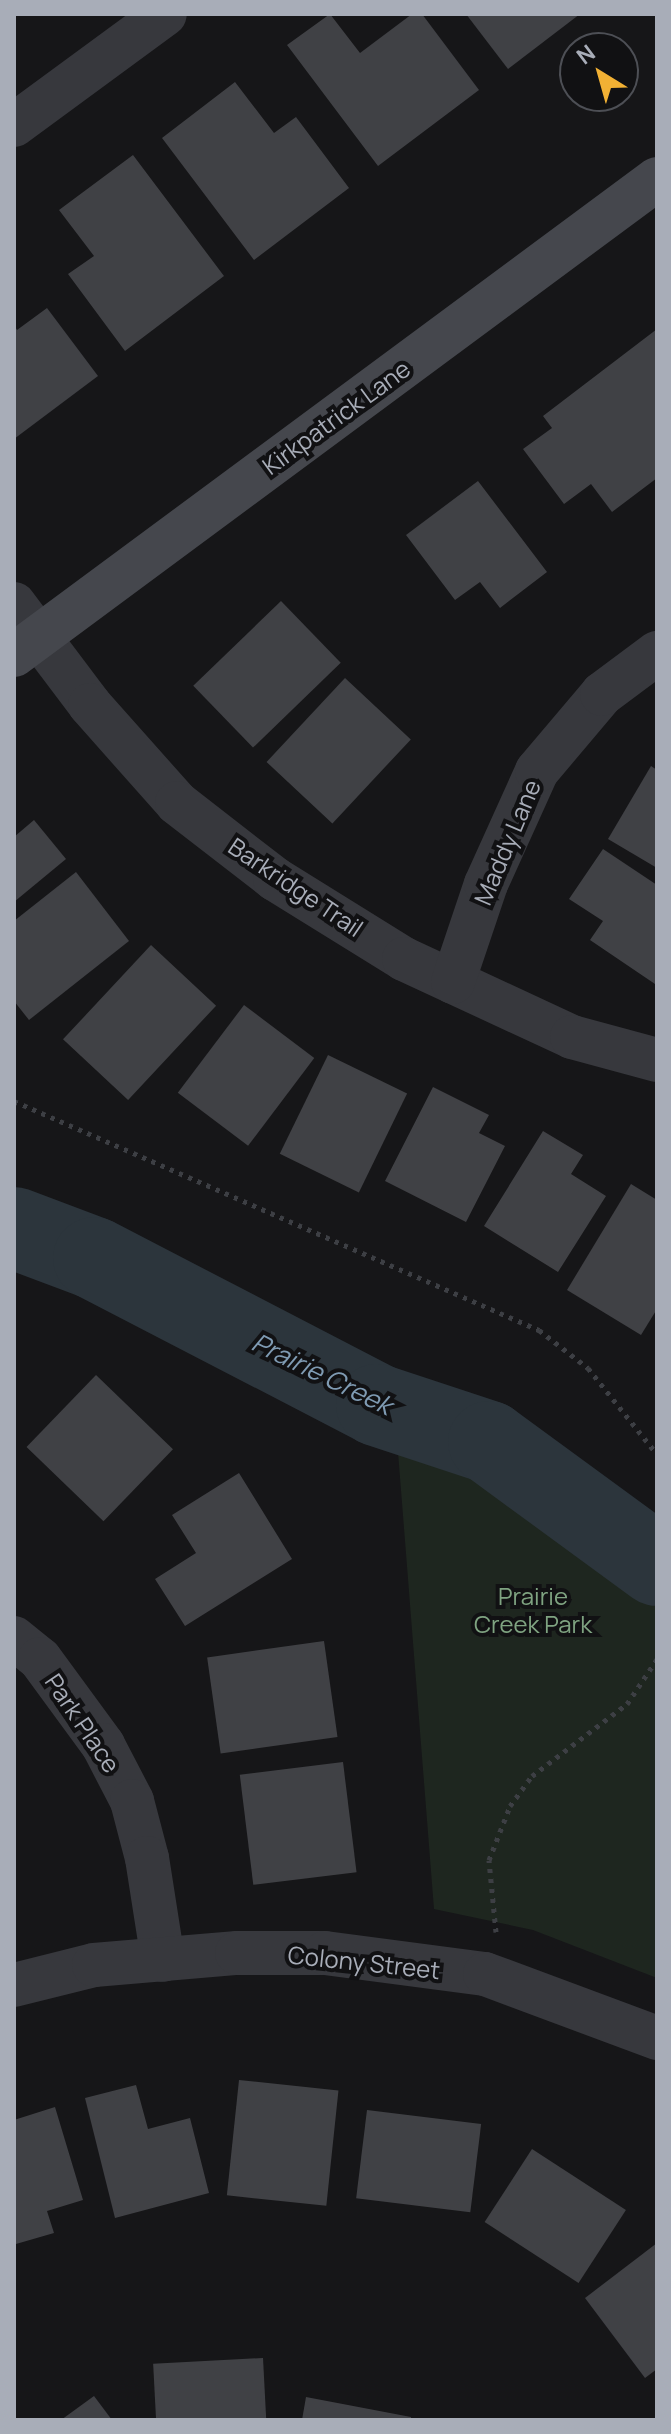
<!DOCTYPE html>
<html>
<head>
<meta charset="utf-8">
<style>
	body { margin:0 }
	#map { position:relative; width:671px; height:2434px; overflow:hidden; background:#161618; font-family:Manrope,sans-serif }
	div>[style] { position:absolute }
	.green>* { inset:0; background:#1e261f }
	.river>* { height:82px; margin:-41px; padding:0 41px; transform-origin:41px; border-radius:41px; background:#2c353c }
	.building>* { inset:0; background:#404145; transform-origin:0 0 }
	.path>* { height:5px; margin-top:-2.5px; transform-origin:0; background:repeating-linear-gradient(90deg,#3d3f44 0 4px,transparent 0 10px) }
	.street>* { height:44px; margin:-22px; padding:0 22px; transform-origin:22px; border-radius:22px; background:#37383d }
	.secondary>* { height:44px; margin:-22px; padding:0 22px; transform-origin:22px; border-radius:22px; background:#45474d }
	span { translate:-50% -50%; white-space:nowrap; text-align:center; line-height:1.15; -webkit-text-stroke:8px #111113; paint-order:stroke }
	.street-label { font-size:24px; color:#a8adb8 }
	.park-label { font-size:24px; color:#7fa381 }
	.water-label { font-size:26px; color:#7f9bb3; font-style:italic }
	.frame { position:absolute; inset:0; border:16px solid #a8adb8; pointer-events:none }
	.north { position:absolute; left:559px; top:32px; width:80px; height:80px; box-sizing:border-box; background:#111113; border:2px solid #4d4f55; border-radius:50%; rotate:323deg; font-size:22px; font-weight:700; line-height:32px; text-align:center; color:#a8adb8 }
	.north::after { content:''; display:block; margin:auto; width:28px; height:36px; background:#f2b134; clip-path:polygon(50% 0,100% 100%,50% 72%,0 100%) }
</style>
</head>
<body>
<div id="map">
	<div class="green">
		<i style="clip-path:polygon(394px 1401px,590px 1498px,657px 1552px,657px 1978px,533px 1930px,434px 1909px)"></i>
	</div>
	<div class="river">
		<i style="left:14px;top:1228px;width:85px;rotate:20.6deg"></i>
		<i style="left:94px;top:1258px;width:319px;rotate:27.4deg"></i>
		<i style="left:377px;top:1405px;width:118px;rotate:18.3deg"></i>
		<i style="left:489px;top:1442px;width:208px;rotate:36.2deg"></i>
	</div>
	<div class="building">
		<i style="clip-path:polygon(330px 14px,360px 53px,412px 14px,422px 14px,479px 90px,378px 166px,287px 45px)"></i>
		<i style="clip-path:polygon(466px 14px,580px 14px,508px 69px)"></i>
		<i style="clip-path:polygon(235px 82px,274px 133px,296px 117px,349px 188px,254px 260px,162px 138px)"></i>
		<i style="clip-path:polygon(133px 155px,224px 276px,125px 351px,68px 274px,94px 256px,59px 210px)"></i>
		<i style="clip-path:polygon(47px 308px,98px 376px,14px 439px,14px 325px,17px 330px)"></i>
		<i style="clip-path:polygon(657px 329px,657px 478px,612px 512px,591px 484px,564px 504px,523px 449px,552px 428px,543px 416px)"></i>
		<i style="clip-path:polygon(478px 481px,547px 572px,500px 608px,480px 582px,455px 600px,406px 535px)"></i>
		<i style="left:281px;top:601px;width:86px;height:122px;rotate:46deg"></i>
		<i style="left:345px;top:678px;width:90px;height:115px;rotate:43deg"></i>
		<i style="clip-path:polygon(651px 766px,657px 770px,657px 868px,608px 839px)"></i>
		<i style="clip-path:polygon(34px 820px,66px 859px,14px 902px,14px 837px)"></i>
		<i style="clip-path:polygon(603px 849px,657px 885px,655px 984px,590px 940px,603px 921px,569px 899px)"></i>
		<i style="clip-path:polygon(76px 872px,129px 941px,29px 1020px,14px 1001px,14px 921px)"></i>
		<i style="left:151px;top:945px;width:89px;height:129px;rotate:43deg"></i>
		<i style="left:244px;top:1005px;width:88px;height:110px;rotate:37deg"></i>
		<i style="left:328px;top:1055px;width:88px;height:110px;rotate:26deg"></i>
		<i style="clip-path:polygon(433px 1087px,489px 1115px,479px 1133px,505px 1146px,466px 1222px,385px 1181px)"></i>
		<i style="clip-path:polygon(543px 1131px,583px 1155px,571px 1174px,606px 1196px,558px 1272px,484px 1226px)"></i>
		<i style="clip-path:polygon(631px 1184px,657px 1200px,657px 1309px,641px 1335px,567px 1290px)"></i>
		<i style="left:96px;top:1375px;width:107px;height:100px;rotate:44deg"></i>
		<i style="clip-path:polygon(239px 1473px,292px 1559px,185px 1626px,155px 1579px,196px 1553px,172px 1515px)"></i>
		<i style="left:324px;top:1641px;width:97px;height:118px;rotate:82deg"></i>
		<i style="left:343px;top:1762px;width:111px;height:104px;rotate:83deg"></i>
		<i style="left:239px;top:2080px;width:100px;height:116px;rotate:6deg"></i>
		<i style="clip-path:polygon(136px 2085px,148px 2129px,190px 2118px,209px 2193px,115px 2218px,85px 2098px)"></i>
		<i style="clip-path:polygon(55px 2107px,83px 2200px,47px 2211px,54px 2233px,16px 2244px,14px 2120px)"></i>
		<i style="left:367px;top:2110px;width:115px;height:89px;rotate:7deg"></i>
		<i style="left:532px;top:2149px;width:112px;height:87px;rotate:33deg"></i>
		<i style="clip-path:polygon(657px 2243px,657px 2369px,645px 2378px,585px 2298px)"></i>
		<i style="left:263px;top:2358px;width:62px;height:110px;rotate:87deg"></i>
		<i style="clip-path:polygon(94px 2396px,112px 2420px,61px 2420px)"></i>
		<i style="clip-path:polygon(306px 2397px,411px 2417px,411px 2420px,302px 2420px)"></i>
	</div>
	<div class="path">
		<i style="left:14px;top:1101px;width:573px;rotate:23.57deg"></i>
		<i style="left:539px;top:1330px;width:62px;rotate:37.8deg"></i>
		<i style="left:588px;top:1368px;width:110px;rotate:51.3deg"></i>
		<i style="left:496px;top:1932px;width:72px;rotate:-95.6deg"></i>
		<i style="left:489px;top:1860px;width:58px;rotate:-68.7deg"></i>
		<i style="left:510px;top:1806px;width:37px;rotate:-54deg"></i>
		<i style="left:532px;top:1776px;width:119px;rotate:-37.2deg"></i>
		<i style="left:627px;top:1704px;width:54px;rotate:-56.3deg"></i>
	</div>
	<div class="street">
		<i style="left:14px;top:125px;width:187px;rotate:-36.3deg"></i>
		<i style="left:14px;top:604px;width:126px;rotate:53deg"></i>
		<i style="left:90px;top:705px;width:131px;rotate:48.4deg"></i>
		<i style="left:177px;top:803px;width:124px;rotate:37.8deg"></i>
		<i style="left:275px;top:879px;width:152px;rotate:31.8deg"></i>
		<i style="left:404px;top:959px;width:185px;rotate:24.9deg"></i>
		<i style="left:572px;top:1037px;width:88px;rotate:15.1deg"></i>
		<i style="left:453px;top:982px;width:103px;rotate:-71.4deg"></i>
		<i style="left:486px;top:884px;width:124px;rotate:-65.7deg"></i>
		<i style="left:537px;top:771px;width:101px;rotate:-49.8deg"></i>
		<i style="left:602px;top:694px;width:69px;rotate:-36.7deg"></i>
		<i style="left:14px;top:1638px;width:33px;rotate:39deg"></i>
		<i style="left:40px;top:1659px;width:107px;rotate:53.8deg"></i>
		<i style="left:103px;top:1745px;width:63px;rotate:62.6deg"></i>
		<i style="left:132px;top:1801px;width:59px;rotate:75.3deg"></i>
		<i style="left:147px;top:1858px;width:103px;rotate:81.1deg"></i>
		<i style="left:14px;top:1985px;width:82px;rotate:-14deg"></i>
		<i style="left:94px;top:1965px;width:144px;rotate:-4.8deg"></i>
		<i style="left:237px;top:1953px;width:88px"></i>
		<i style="left:325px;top:1953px;width:161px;rotate:7.5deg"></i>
		<i style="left:485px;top:1974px;width:184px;rotate:20.4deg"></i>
	</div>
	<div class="secondary">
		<i style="left:14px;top:655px;width:800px;rotate:-36.51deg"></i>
	</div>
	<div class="street-label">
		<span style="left:336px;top:417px;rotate:-36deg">Kirkpatrick Lane</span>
		<span style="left:507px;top:842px;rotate:-67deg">Maddy Lane</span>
		<span style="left:296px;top:887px;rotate:34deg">Barkridge Trail</span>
		<span style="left:83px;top:1723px;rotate:56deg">Park Place</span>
		<span style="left:364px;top:1962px;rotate:6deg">Colony Street</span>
	</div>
	<div class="park-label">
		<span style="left:533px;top:1610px">Prairie<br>Creek Park</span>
	</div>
	<div class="water-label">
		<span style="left:322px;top:1374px;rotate:26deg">Prairie Creek</span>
	</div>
	<div class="frame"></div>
	<div class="north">N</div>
</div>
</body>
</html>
